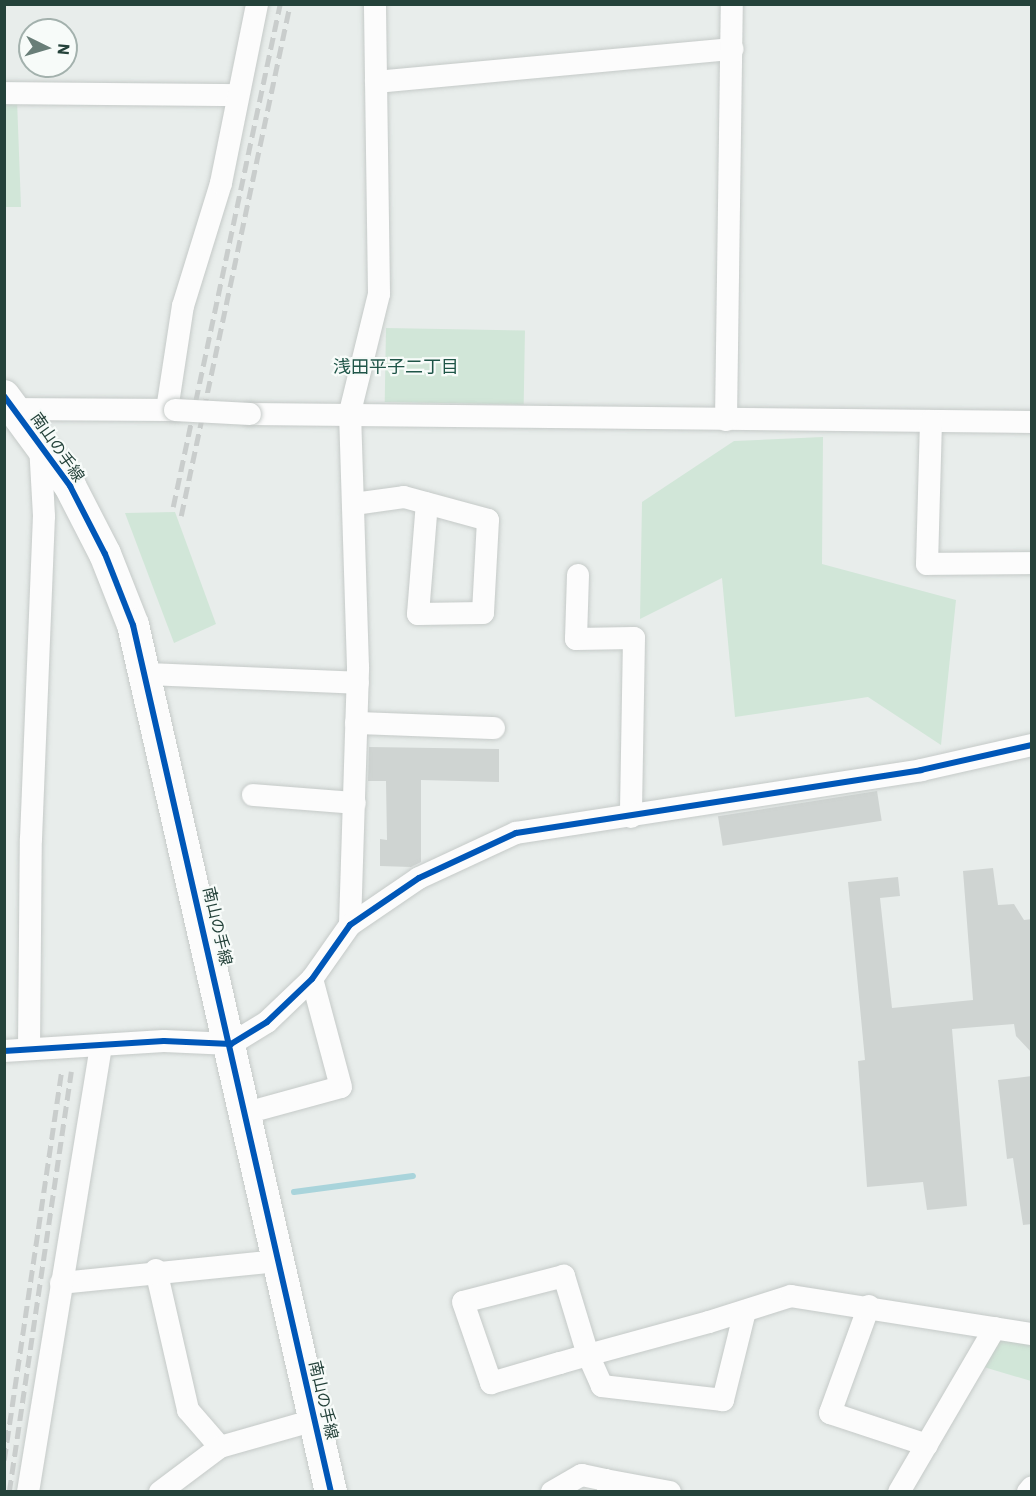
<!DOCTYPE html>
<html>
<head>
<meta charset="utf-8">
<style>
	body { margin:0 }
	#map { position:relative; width:1036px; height:1496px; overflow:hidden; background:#e8edeb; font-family:"IBM Plex Sans","Noto Sans JP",sans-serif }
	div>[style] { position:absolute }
	.green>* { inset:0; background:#d1e6d8; transform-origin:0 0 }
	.stream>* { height:6px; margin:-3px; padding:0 3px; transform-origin:3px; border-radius:3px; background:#a9d4db }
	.building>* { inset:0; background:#cfd4d2; transform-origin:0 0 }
	.roads { filter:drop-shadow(0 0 2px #c5cac8) drop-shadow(0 0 2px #c5cac8) }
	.street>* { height:22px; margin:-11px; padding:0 11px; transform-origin:11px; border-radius:11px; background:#fcfcfc }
	.secondary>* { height:32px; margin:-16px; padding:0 16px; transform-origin:16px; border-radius:16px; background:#fcfcfc }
	.rail>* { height:4.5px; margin-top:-2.25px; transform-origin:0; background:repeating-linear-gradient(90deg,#c9cdcc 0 12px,transparent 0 18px) }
	.bridges { filter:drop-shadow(0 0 2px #c5cac8) drop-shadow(0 0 2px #c5cac8) }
	.street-bridge>* { height:22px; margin:-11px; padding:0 11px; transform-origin:11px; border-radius:11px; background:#fcfcfc }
	.cycleway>* { height:6px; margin:-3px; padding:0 3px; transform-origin:3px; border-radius:3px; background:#0057b8 }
	span { translate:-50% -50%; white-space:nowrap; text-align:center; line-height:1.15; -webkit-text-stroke:4.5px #f7fbf9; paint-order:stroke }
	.street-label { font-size:16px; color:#24423a }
	.neighbourhood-label { font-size:18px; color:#1f5548 }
	.frame { position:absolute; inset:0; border:6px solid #24423a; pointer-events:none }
	.north { position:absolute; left:18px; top:18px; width:60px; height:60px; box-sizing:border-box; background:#f7fbf9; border:2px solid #a3b1ad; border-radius:50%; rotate:95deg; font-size:16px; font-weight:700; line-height:24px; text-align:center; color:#24423a }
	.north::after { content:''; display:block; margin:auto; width:21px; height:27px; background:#697e78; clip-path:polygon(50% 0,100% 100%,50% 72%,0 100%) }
</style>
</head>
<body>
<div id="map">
	<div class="green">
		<i style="clip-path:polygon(5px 100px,17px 100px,21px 207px,5px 207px)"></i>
		<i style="left:386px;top:328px;width:139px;height:74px;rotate:1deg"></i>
		<i style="clip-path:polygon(823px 437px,822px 564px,956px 600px,941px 745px,868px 697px,735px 717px,722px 578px,640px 619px,642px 502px,734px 441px)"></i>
		<i style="clip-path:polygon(175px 512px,216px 624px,174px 643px,125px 513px)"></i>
		<i style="clip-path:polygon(997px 1331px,1031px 1337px,1031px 1381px,977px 1365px)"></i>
	</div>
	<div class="stream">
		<i style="left:294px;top:1192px;width:120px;rotate:-7.7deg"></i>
	</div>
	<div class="building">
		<i style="clip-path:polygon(369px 747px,499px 749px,499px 782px,421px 780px,421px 862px,411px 867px,380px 866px,380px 839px,387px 840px,386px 781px,368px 781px)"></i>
		<i style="left:877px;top:791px;width:30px;height:161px;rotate:81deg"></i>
		<i style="clip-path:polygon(993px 868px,998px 905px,1014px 904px,1024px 920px,1032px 919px,1032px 1053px,1016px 1036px,1014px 1024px,952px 1029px,967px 1206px,927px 1210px,923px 1182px,867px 1187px,858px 1061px,865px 1060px,848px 882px,898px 877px,900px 896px,880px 898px,892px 1008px,973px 1000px,963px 871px)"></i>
		<i style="clip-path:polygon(1032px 1076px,1032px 1224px,1023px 1225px,1013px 1158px,1007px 1159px,998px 1080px)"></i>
	</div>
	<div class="roads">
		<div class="street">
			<i style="left:376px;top:82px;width:358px;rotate:-5.3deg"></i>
			<i style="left:4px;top:93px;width:234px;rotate:0.5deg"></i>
			<i style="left:4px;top:409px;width:171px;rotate:0.3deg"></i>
			<i style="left:167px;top:410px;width:105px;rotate:-81.3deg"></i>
			<i style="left:183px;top:306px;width:129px;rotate:-72.8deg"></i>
			<i style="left:221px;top:183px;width:183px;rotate:-78.6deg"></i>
			<i style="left:250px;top:414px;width:782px;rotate:0.59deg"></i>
			<i style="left:726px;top:420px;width:416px;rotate:-89.2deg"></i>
			<i style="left:931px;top:421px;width:143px;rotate:91.6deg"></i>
			<i style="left:927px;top:564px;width:105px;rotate:-0.5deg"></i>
			<i style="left:354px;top:504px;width:50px;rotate:-8deg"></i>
			<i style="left:404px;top:497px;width:87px;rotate:15.3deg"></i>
			<i style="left:488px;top:520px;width:93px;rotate:93.1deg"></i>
			<i style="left:483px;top:613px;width:65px;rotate:179.1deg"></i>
			<i style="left:418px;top:614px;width:111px;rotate:-85.4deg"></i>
			<i style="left:578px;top:575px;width:64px;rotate:91.8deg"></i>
			<i style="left:576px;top:639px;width:58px;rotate:-1deg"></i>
			<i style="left:634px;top:638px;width:179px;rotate:91deg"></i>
			<i style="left:147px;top:674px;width:211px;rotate:2.4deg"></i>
			<i style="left:356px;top:723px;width:138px;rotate:2.1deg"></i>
			<i style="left:253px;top:795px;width:102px;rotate:4.5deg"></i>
			<i style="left:350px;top:925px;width:258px;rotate:-88.2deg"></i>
			<i style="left:358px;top:667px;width:255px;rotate:-91.8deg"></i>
			<i style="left:350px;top:412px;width:122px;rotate:-76.2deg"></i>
			<i style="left:379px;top:294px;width:290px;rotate:-90.8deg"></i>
			<i style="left:29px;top:1048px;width:209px;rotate:-89.5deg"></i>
			<i style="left:31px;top:839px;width:323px;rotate:-87.7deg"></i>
			<i style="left:44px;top:516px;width:72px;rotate:-93.2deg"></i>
			<i style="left:4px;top:1051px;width:160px;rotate:-3.6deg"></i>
			<i style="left:164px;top:1041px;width:67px;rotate:2.6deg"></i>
			<i style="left:231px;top:1044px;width:42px;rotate:-31.4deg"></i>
			<i style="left:267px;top:1022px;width:62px;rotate:-43.7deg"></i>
			<i style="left:312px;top:979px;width:66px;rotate:-54.9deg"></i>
			<i style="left:350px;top:925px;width:83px;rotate:-34.3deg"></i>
			<i style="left:419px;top:878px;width:107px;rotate:-24.9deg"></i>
			<i style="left:516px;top:833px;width:410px;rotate:-8.8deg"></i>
			<i style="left:921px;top:770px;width:114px;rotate:-12.7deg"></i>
			<i style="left:246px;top:1113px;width:98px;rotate:-15.3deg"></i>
			<i style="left:341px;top:1087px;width:112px;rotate:-105deg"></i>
			<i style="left:156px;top:1270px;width:144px;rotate:77.1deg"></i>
			<i style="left:188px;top:1410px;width:49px;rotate:49.1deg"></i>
			<i style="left:220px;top:1447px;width:99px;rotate:-15.9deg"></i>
			<i style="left:61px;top:1283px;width:219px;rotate:-5.8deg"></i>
			<i style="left:869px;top:1306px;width:114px;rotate:110deg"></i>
			<i style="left:830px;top:1413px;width:102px;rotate:18.3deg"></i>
			<i style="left:745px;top:1311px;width:92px;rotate:103.9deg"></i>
			<i style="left:723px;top:1400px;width:122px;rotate:-173.4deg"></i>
			<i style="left:602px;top:1386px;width:34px;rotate:-114deg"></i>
			<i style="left:588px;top:1355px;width:83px;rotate:-106.9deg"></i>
			<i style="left:564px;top:1276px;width:104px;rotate:165.6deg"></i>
			<i style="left:463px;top:1302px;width:86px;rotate:70.9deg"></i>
			<i style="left:491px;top:1383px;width:72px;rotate:-16.2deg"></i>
			<i style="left:560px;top:1363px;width:29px;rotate:-16deg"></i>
			<i style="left:588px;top:1355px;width:125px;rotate:-15.3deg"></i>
			<i style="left:709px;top:1322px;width:86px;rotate:-17.6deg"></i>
			<i style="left:791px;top:1296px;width:244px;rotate:9deg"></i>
			<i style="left:605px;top:1480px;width:66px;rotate:10.5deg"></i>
			<i style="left:28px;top:1492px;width:450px;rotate:-80.7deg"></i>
			<i style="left:160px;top:1492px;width:75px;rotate:-36.9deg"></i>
			<i style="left:552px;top:1492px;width:34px;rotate:-30deg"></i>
			<i style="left:582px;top:1475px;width:24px;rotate:12deg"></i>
			<i style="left:605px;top:1480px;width:13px;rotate:67deg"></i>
			<i style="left:899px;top:1492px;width:190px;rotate:-59.7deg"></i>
			<i style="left:1028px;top:1492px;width:6px;rotate:-51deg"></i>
		</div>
		<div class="secondary">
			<i style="left:4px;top:396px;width:112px;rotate:53.7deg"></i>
			<i style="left:70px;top:486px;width:76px;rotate:62.8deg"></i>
			<i style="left:105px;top:554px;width:76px;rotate:68.5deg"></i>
			<i style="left:133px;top:625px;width:889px;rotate:77.14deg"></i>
		</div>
	</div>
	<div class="rail">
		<i style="left:173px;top:507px;width:514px;rotate:-77.99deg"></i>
		<i style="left:181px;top:516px;width:523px;rotate:-77.98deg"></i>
		<i style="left:4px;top:1460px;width:392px;rotate:-81.6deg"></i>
		<i style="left:9px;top:1492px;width:425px;rotate:-81.6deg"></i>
	</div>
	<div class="bridges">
		<div class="street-bridge">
			<i style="left:175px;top:410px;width:75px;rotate:3.1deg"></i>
		</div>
	</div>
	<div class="cycleway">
		<i style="left:4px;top:396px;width:112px;rotate:53.7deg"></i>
		<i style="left:70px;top:486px;width:76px;rotate:62.8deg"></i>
		<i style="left:105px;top:554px;width:76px;rotate:68.5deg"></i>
		<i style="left:133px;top:625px;width:889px;rotate:77.14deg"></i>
		<i style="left:4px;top:1051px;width:160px;rotate:-3.6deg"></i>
		<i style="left:164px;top:1041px;width:67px;rotate:2.6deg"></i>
		<i style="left:231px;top:1044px;width:42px;rotate:-31.4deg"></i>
		<i style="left:267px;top:1022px;width:62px;rotate:-43.7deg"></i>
		<i style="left:312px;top:979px;width:66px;rotate:-54.9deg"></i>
		<i style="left:350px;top:925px;width:83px;rotate:-34.3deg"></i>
		<i style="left:419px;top:878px;width:107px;rotate:-24.9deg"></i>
		<i style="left:516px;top:833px;width:410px;rotate:-8.8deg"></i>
		<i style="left:921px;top:770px;width:114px;rotate:-12.7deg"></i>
	</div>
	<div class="street-label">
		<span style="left:58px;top:447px;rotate:55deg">南山の手線</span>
		<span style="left:218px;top:926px;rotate:77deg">南山の手線</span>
		<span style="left:324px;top:1400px;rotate:77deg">南山の手線</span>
	</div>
	<div class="neighbourhood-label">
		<span style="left:396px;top:367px">浅田平子二丁目</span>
	</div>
	<div class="frame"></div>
	<div class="north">N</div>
</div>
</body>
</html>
